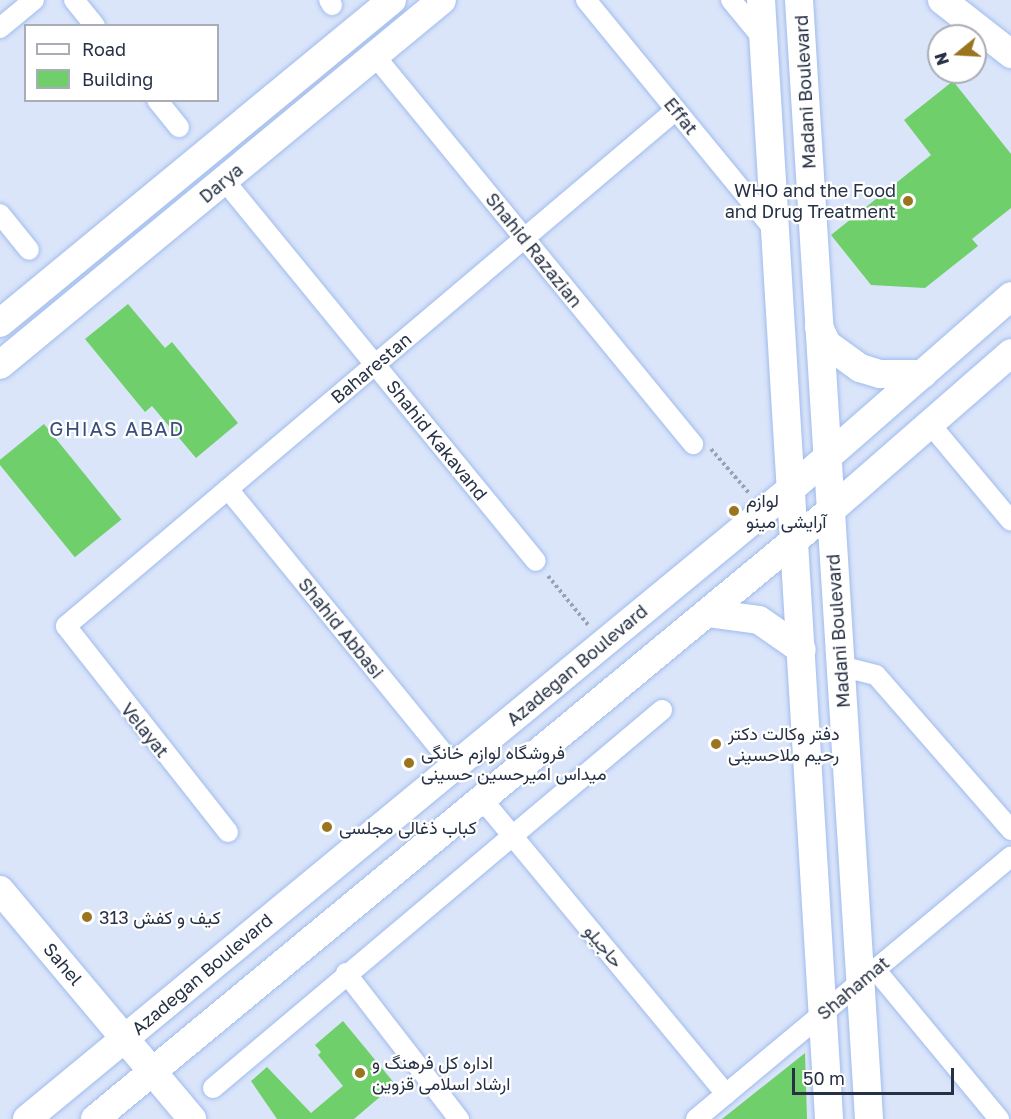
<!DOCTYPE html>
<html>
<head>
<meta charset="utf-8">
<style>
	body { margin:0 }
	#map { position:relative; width:1011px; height:1119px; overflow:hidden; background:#dae5fa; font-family:"Golos Text",Vazirmatn,sans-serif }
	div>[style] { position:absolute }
	.building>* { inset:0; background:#6fcf6a; transform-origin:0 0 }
	.path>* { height:4px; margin-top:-2px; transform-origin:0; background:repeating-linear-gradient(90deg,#98a2b7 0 3px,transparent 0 6px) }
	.roads { filter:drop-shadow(0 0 2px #a1bced) drop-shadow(0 0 2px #a1bced) }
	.street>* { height:20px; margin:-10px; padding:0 10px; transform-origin:10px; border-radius:10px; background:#fff }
	.secondary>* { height:28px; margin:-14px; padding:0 14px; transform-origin:14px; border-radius:14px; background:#fff }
	.dots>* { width:16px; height:16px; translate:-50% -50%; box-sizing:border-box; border:3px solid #fff; border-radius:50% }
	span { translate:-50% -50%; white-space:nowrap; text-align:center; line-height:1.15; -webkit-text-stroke:4.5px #fff; paint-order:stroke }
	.street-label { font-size:18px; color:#273145 }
	.poi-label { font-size:18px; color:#273145 }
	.right { translate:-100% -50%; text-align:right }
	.left { translate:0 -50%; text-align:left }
	.neighbourhood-label { font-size:20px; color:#394f7a; letter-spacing:1.5px }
	.legend { position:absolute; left:24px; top:24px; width:195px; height:78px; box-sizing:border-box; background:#fff; border:2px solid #a9adb5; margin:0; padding:8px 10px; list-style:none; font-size:18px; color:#273145 }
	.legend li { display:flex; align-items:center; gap:12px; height:30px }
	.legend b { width:30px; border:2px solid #a9adb5 }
	.north { position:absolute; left:927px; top:24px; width:60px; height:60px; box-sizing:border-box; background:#fff; border:2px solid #a9adb5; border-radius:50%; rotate:252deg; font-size:16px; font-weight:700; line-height:24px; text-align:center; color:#273145 }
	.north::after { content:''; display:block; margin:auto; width:21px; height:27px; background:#9a741f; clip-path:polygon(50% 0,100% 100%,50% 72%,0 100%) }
	.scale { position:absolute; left:792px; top:1068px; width:162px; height:27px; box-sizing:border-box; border:3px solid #273145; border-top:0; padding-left:8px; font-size:18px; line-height:21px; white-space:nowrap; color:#273145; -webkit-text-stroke:4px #fff; paint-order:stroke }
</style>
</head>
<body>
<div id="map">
	<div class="building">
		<i style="clip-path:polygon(953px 81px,1011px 154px,1011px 208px,972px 239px,978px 246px,925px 288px,871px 285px,831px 235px,931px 155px,904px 120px)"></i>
		<i style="clip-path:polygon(128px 304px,165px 348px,172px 342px,238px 423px,196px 458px,152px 406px,145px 412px,85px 339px)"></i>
		<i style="left:44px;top:424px;width:123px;height:60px;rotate:51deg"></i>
		<i style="clip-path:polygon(343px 1021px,395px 1084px,354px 1119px,277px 1119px,251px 1081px,267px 1067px,311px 1113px,343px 1086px,318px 1055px,321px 1052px,315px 1045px)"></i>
		<i style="clip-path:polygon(805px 1053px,807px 1119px,722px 1119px)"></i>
	</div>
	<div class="path">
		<i style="left:711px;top:449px;width:58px;rotate:49.2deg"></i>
		<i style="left:548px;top:576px;width:65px;rotate:50.6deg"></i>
	</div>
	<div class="roads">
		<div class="street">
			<i style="left:74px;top:0;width:33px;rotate:51deg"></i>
			<i style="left:329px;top:0;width:6px;rotate:59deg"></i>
			<i style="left:586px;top:0;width:300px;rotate:50.7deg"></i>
			<i style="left:731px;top:0;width:52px;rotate:50.5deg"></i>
			<i style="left:0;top:28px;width:44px;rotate:-39.5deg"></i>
			<i style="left:375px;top:56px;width:502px;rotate:50.66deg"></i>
			<i style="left:157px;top:100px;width:35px;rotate:51deg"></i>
			<i style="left:224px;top:180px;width:492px;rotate:50.7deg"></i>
			<i style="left:0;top:214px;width:46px;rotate:51.1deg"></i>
			<i style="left:930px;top:424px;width:126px;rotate:50.1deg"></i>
			<i style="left:228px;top:489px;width:357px;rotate:50.8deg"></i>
			<i style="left:840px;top:666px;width:37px;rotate:14deg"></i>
			<i style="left:876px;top:675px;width:206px;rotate:48.9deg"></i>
			<i style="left:482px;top:799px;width:383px;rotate:50.4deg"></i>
			<i style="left:228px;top:832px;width:262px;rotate:-128.2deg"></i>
			<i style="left:66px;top:626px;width:799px;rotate:-40.23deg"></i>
			<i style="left:875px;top:969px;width:195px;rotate:50.4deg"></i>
			<i style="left:346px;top:973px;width:185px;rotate:52.3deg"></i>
			<i style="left:213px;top:1088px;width:587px;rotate:-40.09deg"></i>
			<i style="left:696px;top:1119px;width:410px;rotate:-39.8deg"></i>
		</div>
		<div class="secondary">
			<i style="left:761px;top:0;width:1121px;rotate:86.52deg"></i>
			<i style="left:799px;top:0;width:1121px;rotate:86.42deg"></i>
			<i style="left:942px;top:0;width:88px;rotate:38deg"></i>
			<i style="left:0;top:323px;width:508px;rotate:-39.49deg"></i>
			<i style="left:819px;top:327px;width:19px;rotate:65deg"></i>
			<i style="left:827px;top:344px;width:41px;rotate:36deg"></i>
			<i style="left:860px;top:368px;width:21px;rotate:17deg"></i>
			<i style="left:880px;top:374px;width:43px"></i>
			<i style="left:0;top:365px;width:573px;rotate:-39.55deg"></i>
			<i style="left:707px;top:613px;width:52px;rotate:7.7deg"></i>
			<i style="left:759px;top:620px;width:52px;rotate:34.9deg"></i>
			<i style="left:0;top:890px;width:299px;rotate:50deg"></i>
			<i style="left:27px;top:1119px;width:992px;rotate:-39.52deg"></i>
			<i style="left:792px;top:488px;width:291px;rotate:-41.2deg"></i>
			<i style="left:95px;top:1119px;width:954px;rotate:-39.6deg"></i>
			<i style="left:830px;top:511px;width:240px;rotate:-41.1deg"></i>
		</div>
	</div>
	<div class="dots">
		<i style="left:908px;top:201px;background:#9a741f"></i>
		<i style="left:734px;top:511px;background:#9a741f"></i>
		<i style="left:716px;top:744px;background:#9a741f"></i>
		<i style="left:409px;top:763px;background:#9a741f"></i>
		<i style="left:327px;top:827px;background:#9a741f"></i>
		<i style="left:87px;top:917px;background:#9a741f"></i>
		<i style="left:360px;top:1073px;background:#9a741f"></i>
	</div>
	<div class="street-label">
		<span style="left:805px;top:92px;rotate:-93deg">Madani Boulevard</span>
		<span style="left:681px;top:116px;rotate:51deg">Effat</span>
		<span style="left:221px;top:183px;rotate:-40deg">Darya</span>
		<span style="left:534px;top:250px;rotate:51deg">Shahid Razazian</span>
		<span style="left:371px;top:368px;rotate:-40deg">Baharestan</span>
		<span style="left:437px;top:440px;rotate:51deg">Shahid Kakavand</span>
		<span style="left:341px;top:628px;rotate:51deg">Shahid Abbasi</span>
		<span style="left:838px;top:631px;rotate:-94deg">Madani Boulevard</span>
		<span style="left:577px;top:665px;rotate:-40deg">Azadegan Boulevard</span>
		<span style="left:145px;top:730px;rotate:51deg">Velayat</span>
		<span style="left:604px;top:946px;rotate:50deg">حاجیلو</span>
		<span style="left:63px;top:964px;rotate:50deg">Sahel</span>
		<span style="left:202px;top:974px;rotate:-40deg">Azadegan Boulevard</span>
		<span style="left:853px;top:988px;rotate:-40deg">Shahamat</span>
	</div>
	<div class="poi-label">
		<span class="right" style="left:896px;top:201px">WHO and the Food<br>and Drug Treatment</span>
		<span class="left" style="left:746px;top:511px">لوازم<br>آرایشی مینو</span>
		<span class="left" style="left:728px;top:744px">دفتر وکالت دکتر<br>رحیم ملاحسینی</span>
		<span class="left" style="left:421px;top:763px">فروشگاه لوازم خانگی<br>میداس امیرحسین حسینی</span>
		<span class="left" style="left:339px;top:827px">کباب ذغالی مجلسی</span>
		<span class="left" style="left:99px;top:917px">کیف و کفش 313</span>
		<span class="left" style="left:372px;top:1073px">اداره کل فرهنگ و<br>ارشاد اسلامی قزوین</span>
	</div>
	<div class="neighbourhood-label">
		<span style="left:117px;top:428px">GHIAS ABAD</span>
	</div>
	<ul class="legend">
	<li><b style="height:8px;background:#fff"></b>Road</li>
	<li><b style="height:16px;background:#6fcf6a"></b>Building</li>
	</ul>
	<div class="north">N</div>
	<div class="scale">50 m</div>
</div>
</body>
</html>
